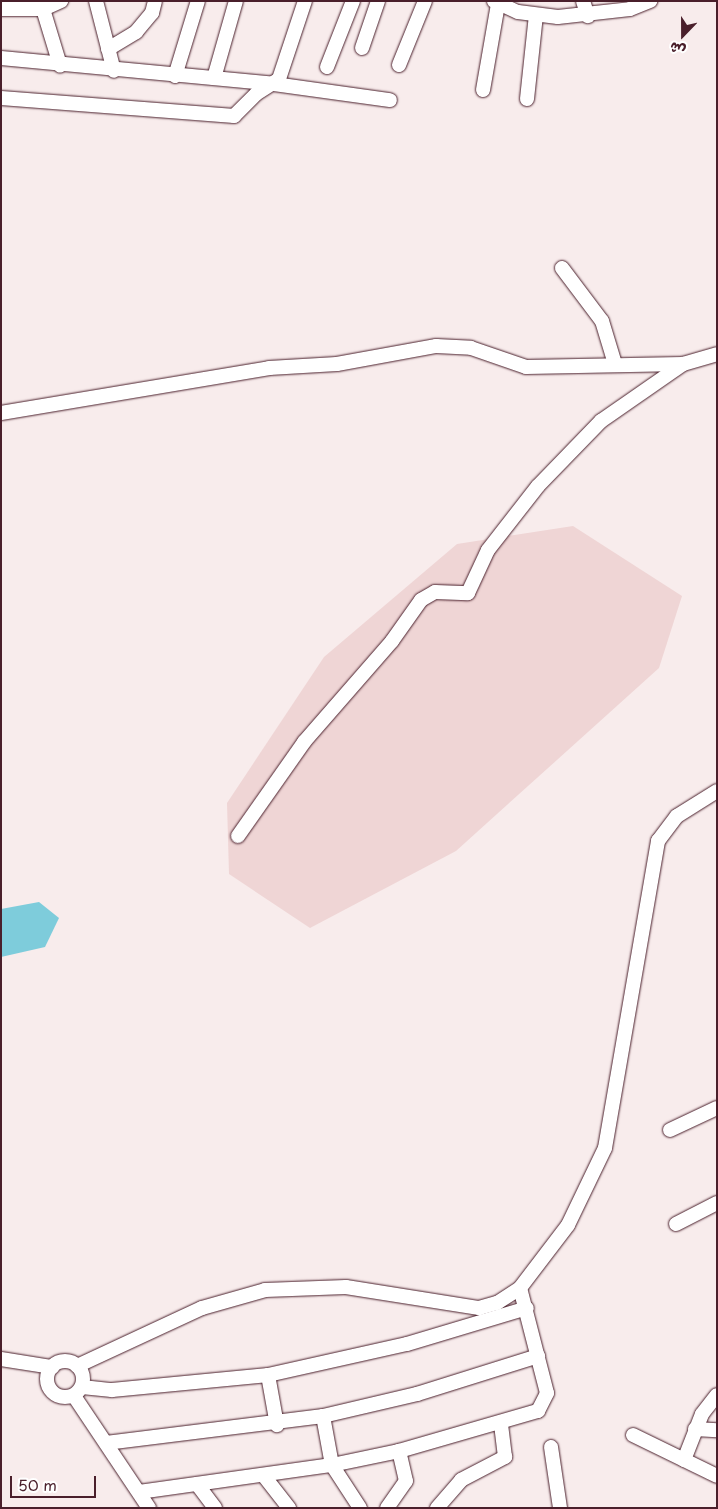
<!DOCTYPE html>
<html>
<head>
<meta charset="utf-8">
<style>
	body { margin:0 }
	#map { position:relative; width:718px; height:1509px; overflow:hidden; background:#f8ecec; font-family:"Playpen Sans","Playpen Sans Arabic",sans-serif }
	div>[style] { position:absolute }
	.built>* { inset:0; background:#efd5d5 }
	.water>* { inset:0; background:#7eccdb }
	.roads { filter:drop-shadow(0 0 1px #4a1f2b) drop-shadow(0 0 1px #4a1f2b) }
	.minor>* { height:14px; margin:-7px; padding:0 7px; transform-origin:7px; border-radius:7px; background:#fff }
	.minor>.ring { margin:-7px; padding:0; box-sizing:content-box; background:none; border:14px solid #fff; border-radius:50% }
	span { translate:-50% -50%; white-space:nowrap; text-align:center; line-height:1.15; -webkit-text-stroke:5px #fff; paint-order:stroke }
	.frame { position:absolute; inset:0; border:2px solid #4a1f2b; pointer-events:none }
	.north { position:absolute; left:658px; top:10px; width:50px; height:50px; -webkit-text-stroke:4px #fff; paint-order:stroke; rotate:202deg; font-size:14px; font-weight:700; line-height:20px; text-align:center; color:#4a1f2b }
	.north::after { content:''; display:block; margin:auto; width:18px; height:22px; background:#4a1f2b; clip-path:polygon(50% 0,100% 100%,50% 72%,0 100%) }
	.scale { position:absolute; left:10px; top:1476px; width:86px; height:22px; box-sizing:border-box; border:2px solid #4a1f2b; border-top:0; padding-left:6px; font-size:15px; line-height:18px; white-space:nowrap; color:#4a1f2b; -webkit-text-stroke:4px #fff; paint-order:stroke }
</style>
</head>
<body>
<div id="map">
	<div class="built">
		<i style="clip-path:polygon(573px 526px,682px 596px,659px 668px,456px 851px,310px 928px,229px 874px,227px 803px,324px 657px,457px 544px)"></i>
	</div>
	<div class="water">
		<i style="clip-path:polygon(39px 902px,59px 918px,45px 947px,1px 957px,1px 909px)"></i>
	</div>
	<div class="roads">
		<div class="minor">
			<i style="left:96px;top:1px;width:72px;rotate:75.6deg"></i>
			<i style="left:494px;top:1px;width:26px;rotate:25deg"></i>
			<i style="left:518px;top:12px;width:40px;rotate:7.1deg"></i>
			<i style="left:558px;top:17px;width:72px;rotate:-6.3deg"></i>
			<i style="left:630px;top:9px;width:22px;rotate:-22deg"></i>
			<i style="left:583px;top:1px;width:16px;rotate:72deg"></i>
			<i style="left:1px;top:9px;width:42px"></i>
			<i style="left:43px;top:9px;width:20px;rotate:-24deg"></i>
			<i style="left:43px;top:9px;width:59px;rotate:73.1deg"></i>
			<i style="left:362px;top:48px;width:50px;rotate:-71.2deg"></i>
			<i style="left:108px;top:49px;width:33px;rotate:-31deg"></i>
			<i style="left:136px;top:32px;width:25px;rotate:-50deg"></i>
			<i style="left:152px;top:13px;width:12px;rotate:-76deg"></i>
			<i style="left:1px;top:58px;width:274px;rotate:5.4deg"></i>
			<i style="left:274px;top:84px;width:117px;rotate:7.9deg"></i>
			<i style="left:399px;top:65px;width:69px;rotate:-67.9deg"></i>
			<i style="left:327px;top:67px;width:71px;rotate:-68.5deg"></i>
			<i style="left:175px;top:76px;width:78px;rotate:-73deg"></i>
			<i style="left:214px;top:78px;width:80px;rotate:-74.1deg"></i>
			<i style="left:483px;top:90px;width:87px;rotate:-80.1deg"></i>
			<i style="left:1px;top:98px;width:234px;rotate:4.4deg"></i>
			<i style="left:234px;top:116px;width:31px;rotate:-45deg"></i>
			<i style="left:256px;top:94px;width:27px;rotate:-33deg"></i>
			<i style="left:279px;top:79px;width:82px;rotate:-71.6deg"></i>
			<i style="left:527px;top:99px;width:84px;rotate:-83.9deg"></i>
			<i style="left:562px;top:268px;width:66px;rotate:53deg"></i>
			<i style="left:602px;top:321px;width:45px;rotate:73.2deg"></i>
			<i style="left:1px;top:413px;width:272px;rotate:-9.5deg"></i>
			<i style="left:269px;top:368px;width:68px;rotate:-3.4deg"></i>
			<i style="left:337px;top:364px;width:101px;rotate:-10.3deg"></i>
			<i style="left:436px;top:346px;width:35px;rotate:3deg"></i>
			<i style="left:471px;top:348px;width:58px;rotate:19.1deg"></i>
			<i style="left:526px;top:367px;width:157px;rotate:-1.1deg"></i>
			<i style="left:683px;top:364px;width:35px;rotate:-16deg"></i>
			<i style="left:238px;top:836px;width:115px;rotate:-54.9deg"></i>
			<i style="left:304px;top:742px;width:134px;rotate:-48.9deg"></i>
			<i style="left:392px;top:641px;width:50px;rotate:-54.7deg"></i>
			<i style="left:421px;top:600px;width:16px;rotate:-30deg"></i>
			<i style="left:435px;top:592px;width:33px;rotate:2deg"></i>
			<i style="left:468px;top:593px;width:47px;rotate:-65.1deg"></i>
			<i style="left:488px;top:550px;width:81px;rotate:-52deg"></i>
			<i style="left:538px;top:486px;width:91px;rotate:-45.9deg"></i>
			<i style="left:601px;top:421px;width:100px;rotate:-34.8deg"></i>
			<i style="left:670px;top:1130px;width:52px;rotate:-25.1deg"></i>
			<i style="left:676px;top:1224px;width:46px;rotate:-27.1deg"></i>
			<i style="left:1px;top:1359px;width:52px;rotate:8.9deg"></i>
			<i class="ring" style="left:47px;top:1361px;width:22px;height:22px"></i>
			<i style="left:77px;top:1366px;width:138px;rotate:-24.9deg"></i>
			<i style="left:202px;top:1308px;width:66px;rotate:-15.9deg"></i>
			<i style="left:265px;top:1290px;width:81px;rotate:-2.1deg"></i>
			<i style="left:346px;top:1287px;width:135px;rotate:9deg"></i>
			<i style="left:479px;top:1308px;width:19px;rotate:-16deg"></i>
			<i style="left:497px;top:1303px;width:27px;rotate:-33deg"></i>
			<i style="left:520px;top:1288px;width:79px;rotate:-52.7deg"></i>
			<i style="left:568px;top:1225px;width:85px;rotate:-64.3deg"></i>
			<i style="left:605px;top:1148px;width:312px;rotate:-80.2deg"></i>
			<i style="left:658px;top:841px;width:31px;rotate:-53deg"></i>
			<i style="left:677px;top:816px;width:47px;rotate:-32deg"></i>
			<i style="left:268px;top:1375px;width:51px;rotate:79.8deg"></i>
			<i style="left:82px;top:1387px;width:30px;rotate:6deg"></i>
			<i style="left:112px;top:1390px;width:157px;rotate:-5.5deg"></i>
			<i style="left:268px;top:1375px;width:142px;rotate:-12.6deg"></i>
			<i style="left:407px;top:1344px;width:125px;rotate:-16.7deg"></i>
			<i style="left:74px;top:1396px;width:135px;rotate:56.2deg"></i>
			<i style="left:323px;top:1416px;width:50px;rotate:79.6deg"></i>
			<i style="left:332px;top:1465px;width:51px;rotate:56.9deg"></i>
			<i style="left:695px;top:1429px;width:22px;rotate:3deg"></i>
			<i style="left:633px;top:1435px;width:93px;rotate:26deg"></i>
			<i style="left:106px;top:1443px;width:219px;rotate:-7.1deg"></i>
			<i style="left:323px;top:1416px;width:97px;rotate:-13.2deg"></i>
			<i style="left:417px;top:1394px;width:127px;rotate:-17.4deg"></i>
			<i style="left:551px;top:1447px;width:62px;rotate:81.6deg"></i>
			<i style="left:684px;top:1460px;width:49px;rotate:-68.6deg"></i>
			<i style="left:702px;top:1414px;width:24px;rotate:-52deg"></i>
			<i style="left:264px;top:1476px;width:41px;rotate:52deg"></i>
			<i style="left:197px;top:1484px;width:30px;rotate:53deg"></i>
			<i style="left:139px;top:1492px;width:195px;rotate:-8deg"></i>
			<i style="left:332px;top:1465px;width:68px;rotate:-11.8deg"></i>
			<i style="left:399px;top:1451px;width:145px;rotate:-16.1deg"></i>
			<i style="left:538px;top:1411px;width:20px;rotate:-63deg"></i>
			<i style="left:547px;top:1393px;width:108px;rotate:-104.4deg"></i>
			<i style="left:387px;top:1508px;width:33px;rotate:-55deg"></i>
			<i style="left:406px;top:1481px;width:31px;rotate:-103deg"></i>
			<i style="left:437px;top:1508px;width:37px;rotate:-49deg"></i>
			<i style="left:461px;top:1480px;width:50px;rotate:-27.6deg"></i>
			<i style="left:505px;top:1457px;width:35px;rotate:-97deg"></i>
		</div>
	</div>
	<div class="frame"></div>
	<div class="north">ش</div>
	<div class="scale">50 m</div>
</div>
</body>
</html>
